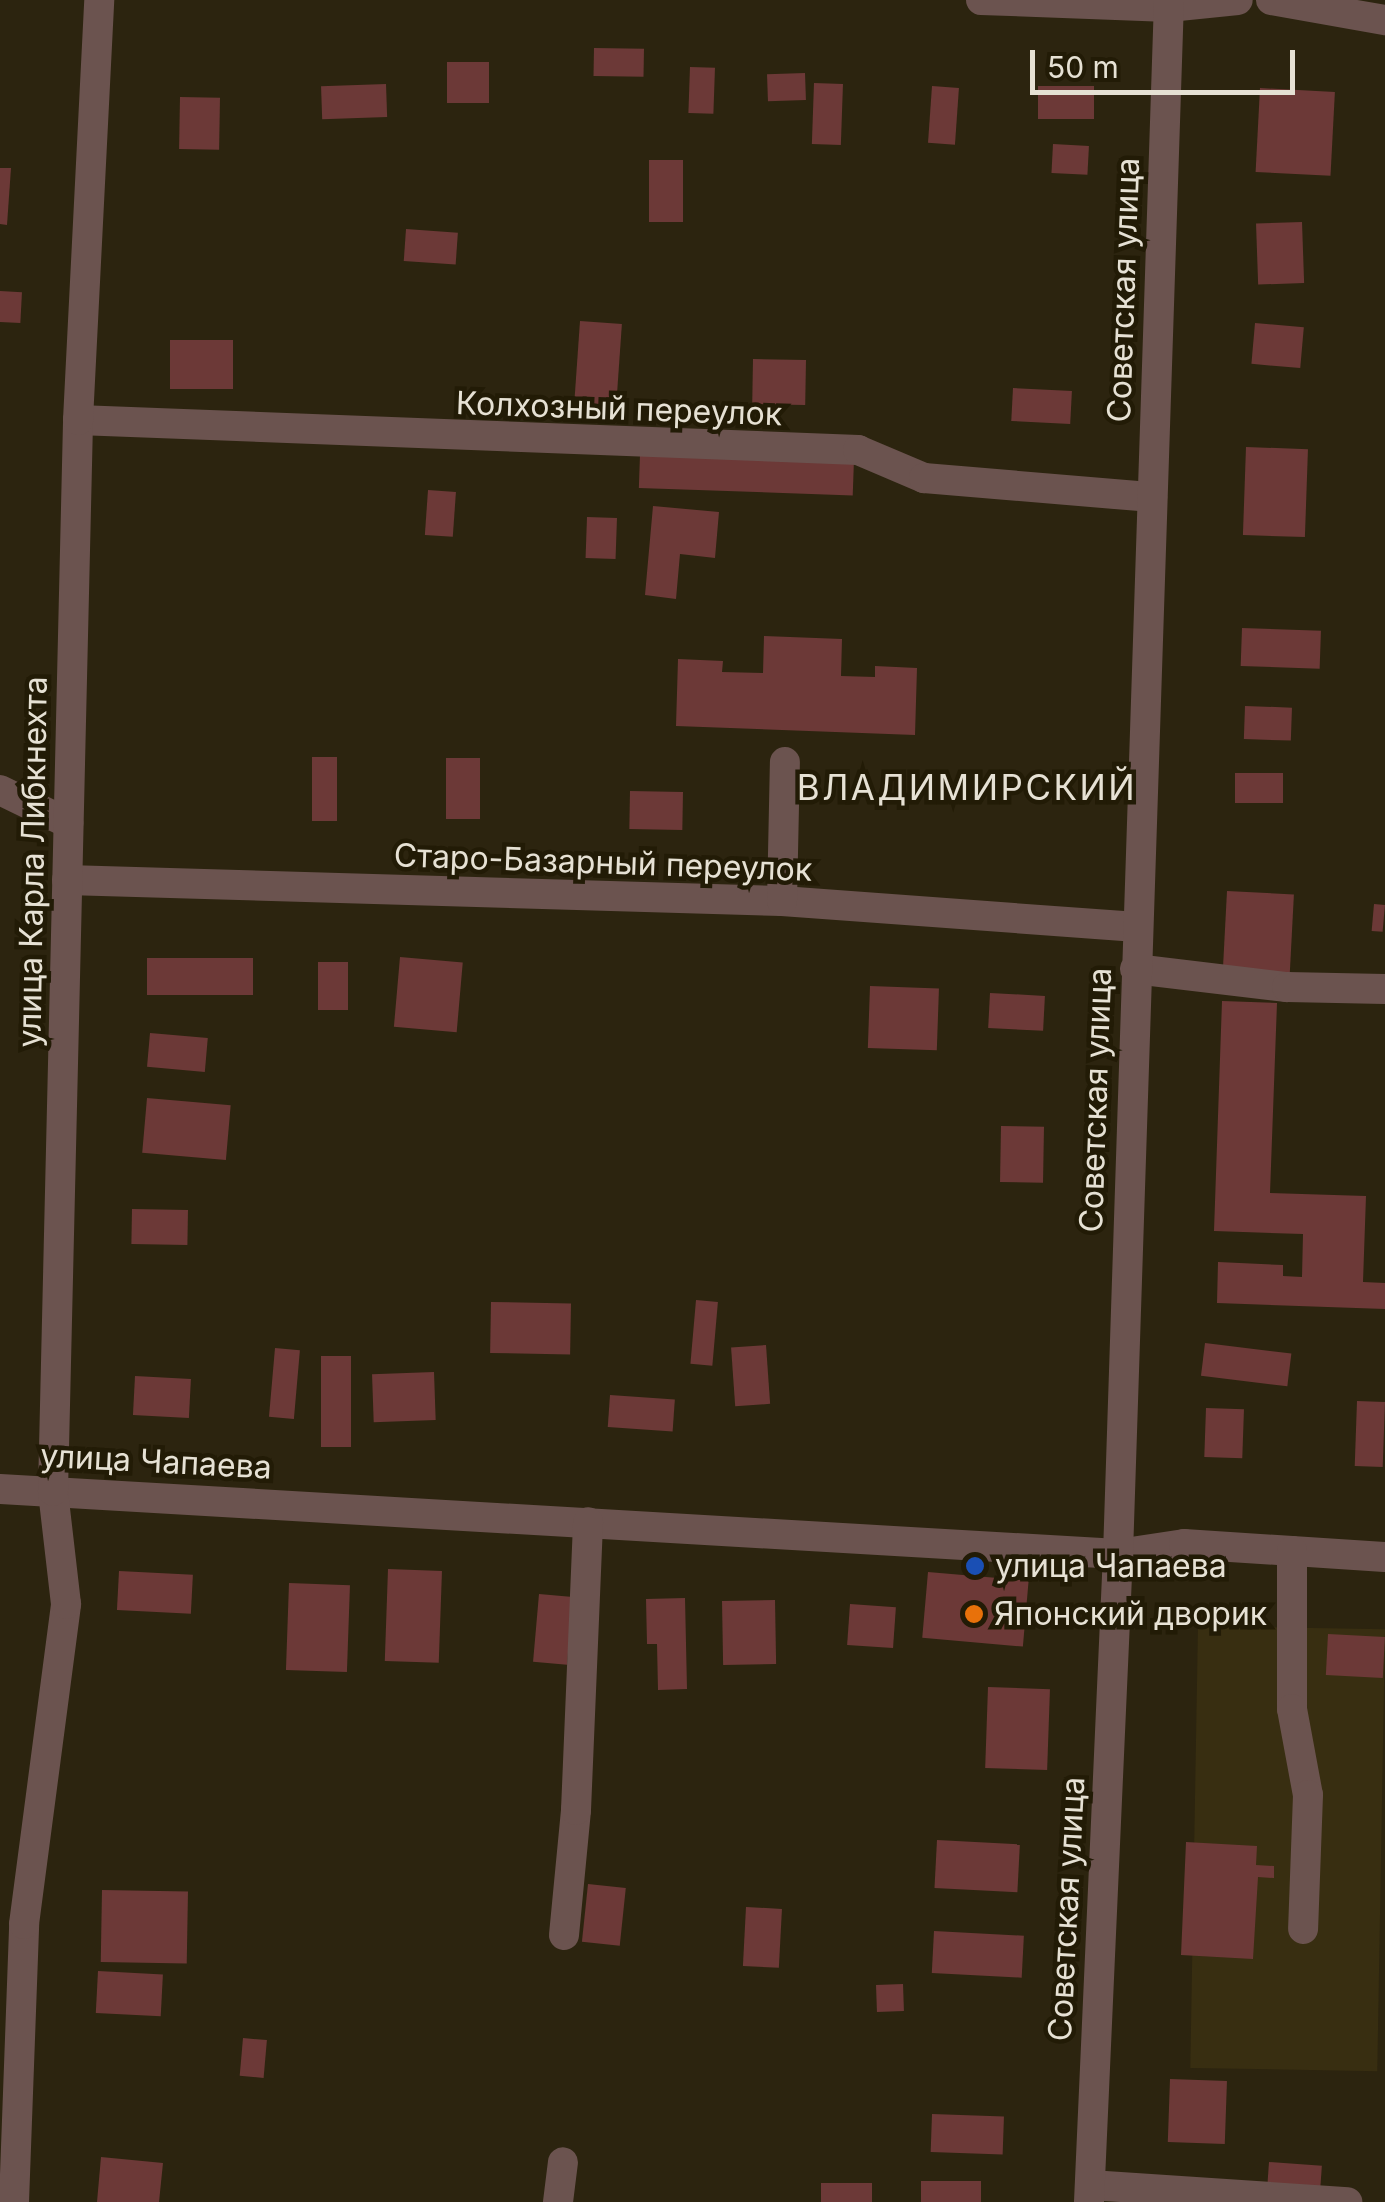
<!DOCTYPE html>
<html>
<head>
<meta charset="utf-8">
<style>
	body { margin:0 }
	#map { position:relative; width:1385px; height:2202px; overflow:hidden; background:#2c240f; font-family:Inter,sans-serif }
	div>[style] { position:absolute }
	.built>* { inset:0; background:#382e11; transform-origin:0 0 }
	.building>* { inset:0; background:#6c3937; transform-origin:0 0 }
	.minor>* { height:30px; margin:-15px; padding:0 15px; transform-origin:15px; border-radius:15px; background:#6b534f }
	.dots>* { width:28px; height:28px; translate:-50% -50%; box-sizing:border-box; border:5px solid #221b06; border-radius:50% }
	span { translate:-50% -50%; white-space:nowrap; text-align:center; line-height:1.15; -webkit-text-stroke:9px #221b06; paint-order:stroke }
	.street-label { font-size:32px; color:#e6e1d4 }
	.poi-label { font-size:32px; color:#e6e1d4 }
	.left { translate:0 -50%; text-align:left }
	.neighbourhood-label { font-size:35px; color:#e6e1d4; letter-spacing:2.5px }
	.scale { position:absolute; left:1030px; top:50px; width:265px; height:45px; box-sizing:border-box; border:5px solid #e6e1d4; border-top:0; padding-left:12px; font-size:30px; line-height:35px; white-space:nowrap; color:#e6e1d4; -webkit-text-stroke:8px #221b06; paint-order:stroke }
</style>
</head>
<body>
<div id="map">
	<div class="built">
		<i style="left:1198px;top:1626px;width:187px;height:442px;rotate:1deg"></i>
	</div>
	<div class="building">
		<i style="left:594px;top:48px;width:50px;height:28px;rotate:1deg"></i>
		<i style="left:447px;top:62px;width:42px;height:41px"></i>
		<i style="left:690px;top:67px;width:25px;height:46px;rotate:2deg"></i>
		<i style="left:805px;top:73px;width:27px;height:38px;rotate:88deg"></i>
		<i style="left:814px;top:83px;width:29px;height:61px;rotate:2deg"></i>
		<i style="left:386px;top:84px;width:33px;height:65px;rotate:88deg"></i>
		<i style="left:932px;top:86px;width:27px;height:57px;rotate:4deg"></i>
		<i style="left:1038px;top:86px;width:56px;height:33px"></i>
		<i style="left:1260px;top:88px;width:75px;height:84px;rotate:3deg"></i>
		<i style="left:180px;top:97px;width:40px;height:52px;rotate:1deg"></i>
		<i style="left:1053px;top:144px;width:36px;height:29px;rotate:3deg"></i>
		<i style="left:649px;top:160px;width:34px;height:62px"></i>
		<i style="clip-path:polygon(0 168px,11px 168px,7px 225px,0 224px)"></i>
		<i style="left:1302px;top:222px;width:61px;height:46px;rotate:88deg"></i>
		<i style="left:406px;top:229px;width:52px;height:32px;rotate:4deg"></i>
		<i style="left:0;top:291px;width:22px;height:31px;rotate:3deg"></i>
		<i style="left:580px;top:321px;width:42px;height:92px;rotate:4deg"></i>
		<i style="left:1255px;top:323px;width:49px;height:41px;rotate:5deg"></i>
		<i style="left:170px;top:340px;width:63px;height:49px"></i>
		<i style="left:753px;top:359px;width:53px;height:45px;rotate:1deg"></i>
		<i style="left:1013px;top:388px;width:59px;height:33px;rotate:3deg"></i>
		<i style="left:1246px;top:447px;width:62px;height:88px;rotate:2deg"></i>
		<i style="left:640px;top:455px;width:214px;height:33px;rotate:2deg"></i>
		<i style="left:428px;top:490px;width:28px;height:45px;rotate:4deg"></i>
		<i style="clip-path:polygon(653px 506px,719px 512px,715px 558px,680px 554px,676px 599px,645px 595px)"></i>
		<i style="left:587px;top:517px;width:30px;height:41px;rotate:2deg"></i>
		<i style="left:1242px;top:628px;width:79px;height:38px;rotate:2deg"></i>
		<i style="clip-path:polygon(764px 636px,842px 639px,841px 676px,875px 677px,875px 666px,917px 668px,915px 735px,676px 726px,678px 659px,723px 661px,722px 672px,763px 673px)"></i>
		<i style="left:1245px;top:706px;width:47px;height:33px;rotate:2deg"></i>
		<i style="left:337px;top:757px;width:64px;height:25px;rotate:90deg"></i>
		<i style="left:446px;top:758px;width:34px;height:61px"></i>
		<i style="left:1235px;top:773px;width:48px;height:30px"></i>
		<i style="left:630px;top:791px;width:53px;height:38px;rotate:1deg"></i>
		<i style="left:1227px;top:891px;width:67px;height:79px;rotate:3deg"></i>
		<i style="left:1374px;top:904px;width:11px;height:27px;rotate:5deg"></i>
		<i style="left:400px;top:957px;width:63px;height:70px;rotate:5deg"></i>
		<i style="left:147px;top:958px;width:106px;height:37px"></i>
		<i style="left:318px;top:962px;width:30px;height:48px"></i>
		<i style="left:870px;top:986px;width:69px;height:62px;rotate:2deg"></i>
		<i style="left:990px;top:993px;width:55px;height:35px;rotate:3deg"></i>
		<i style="clip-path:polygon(1222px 1001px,1277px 1003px,1270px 1193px,1366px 1196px,1363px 1282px,1385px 1283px,1385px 1309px,1217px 1303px,1218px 1262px,1283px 1265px,1283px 1276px,1302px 1277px,1303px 1234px,1214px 1231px)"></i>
		<i style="left:150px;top:1033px;width:58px;height:34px;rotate:5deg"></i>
		<i style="left:147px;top:1098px;width:84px;height:55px;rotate:5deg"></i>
		<i style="left:1001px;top:1126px;width:43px;height:56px;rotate:1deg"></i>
		<i style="left:132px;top:1209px;width:56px;height:35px;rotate:1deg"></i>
		<i style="left:696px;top:1300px;width:22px;height:64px;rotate:5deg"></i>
		<i style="left:491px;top:1302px;width:80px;height:51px;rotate:1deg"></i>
		<i style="left:1205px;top:1343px;width:87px;height:33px;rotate:7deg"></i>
		<i style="left:766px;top:1345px;width:59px;height:35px;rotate:86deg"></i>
		<i style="left:275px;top:1348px;width:25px;height:69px;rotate:5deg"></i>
		<i style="left:321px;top:1356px;width:30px;height:91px"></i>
		<i style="left:434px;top:1372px;width:48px;height:62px;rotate:88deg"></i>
		<i style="left:135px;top:1376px;width:56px;height:39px;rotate:3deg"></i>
		<i style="left:610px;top:1395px;width:65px;height:32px;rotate:4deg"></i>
		<i style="left:1357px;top:1401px;width:28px;height:65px;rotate:2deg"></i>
		<i style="left:1206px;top:1408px;width:38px;height:49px;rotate:2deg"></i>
		<i style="left:388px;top:1569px;width:54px;height:92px;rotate:2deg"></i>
		<i style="left:119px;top:1571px;width:74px;height:39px;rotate:3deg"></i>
		<i style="left:928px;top:1572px;width:101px;height:66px;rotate:5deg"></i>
		<i style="left:289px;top:1583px;width:61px;height:87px;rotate:2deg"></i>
		<i style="left:539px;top:1594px;width:34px;height:68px;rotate:5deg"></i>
		<i style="clip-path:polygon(685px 1598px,687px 1689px,658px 1690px,657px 1644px,647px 1644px,646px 1599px)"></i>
		<i style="left:775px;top:1600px;width:64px;height:53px;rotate:89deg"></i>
		<i style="left:850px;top:1604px;width:46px;height:41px;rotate:4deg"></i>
		<i style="left:1328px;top:1634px;width:57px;height:41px;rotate:3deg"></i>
		<i style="left:988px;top:1687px;width:62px;height:81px;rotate:2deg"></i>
		<i style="left:937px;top:1840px;width:83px;height:48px;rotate:3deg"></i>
		<i style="clip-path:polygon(1186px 1842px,1257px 1846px,1256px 1865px,1274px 1866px,1274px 1878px,1258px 1877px,1253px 1959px,1181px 1955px)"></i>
		<i style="left:588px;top:1884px;width:38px;height:58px;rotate:6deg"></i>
		<i style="left:102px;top:1890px;width:86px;height:72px;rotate:1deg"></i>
		<i style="left:746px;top:1907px;width:36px;height:59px;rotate:3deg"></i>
		<i style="left:934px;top:1931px;width:90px;height:42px;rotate:3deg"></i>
		<i style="left:98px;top:1971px;width:65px;height:42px;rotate:3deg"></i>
		<i style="left:903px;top:1984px;width:27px;height:27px;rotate:88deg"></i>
		<i style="left:243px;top:2038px;width:24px;height:38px;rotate:5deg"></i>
		<i style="left:1170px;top:2079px;width:57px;height:63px;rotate:2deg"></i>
		<i style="left:932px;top:2114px;width:72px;height:38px;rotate:2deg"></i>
		<i style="clip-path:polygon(101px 2157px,163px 2163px,159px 2202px,97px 2202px)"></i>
		<i style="left:1269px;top:2162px;width:53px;height:21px;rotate:4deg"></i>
		<i style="left:981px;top:2181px;width:21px;height:60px;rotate:90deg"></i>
		<i style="left:821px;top:2183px;width:51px;height:19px"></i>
	</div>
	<div class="minor">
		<i style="left:981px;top:0;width:188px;rotate:2.1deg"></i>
		<i style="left:1169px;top:7px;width:69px;rotate:-5.8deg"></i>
		<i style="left:1271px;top:0;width:116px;rotate:10deg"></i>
		<i style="left:78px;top:420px;width:781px;rotate:2.2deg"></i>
		<i style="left:858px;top:450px;width:72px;rotate:23deg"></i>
		<i style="left:924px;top:478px;width:229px;rotate:4.8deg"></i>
		<i style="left:0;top:790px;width:76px;rotate:25.9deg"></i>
		<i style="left:67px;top:880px;width:715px;rotate:1.68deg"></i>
		<i style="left:782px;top:901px;width:356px;rotate:4.2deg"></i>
		<i style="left:782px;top:901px;width:139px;rotate:-88.8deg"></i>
		<i style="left:1135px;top:969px;width:153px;rotate:6.8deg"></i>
		<i style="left:1287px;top:987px;width:98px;rotate:1.2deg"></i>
		<i style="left:0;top:1489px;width:1120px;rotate:3.33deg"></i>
		<i style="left:1118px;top:1554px;width:67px;rotate:-8.6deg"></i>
		<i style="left:1184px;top:1544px;width:201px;rotate:3.7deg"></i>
		<i style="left:1292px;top:1551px;width:158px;rotate:90deg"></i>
		<i style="left:1292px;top:1709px;width:87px;rotate:79.5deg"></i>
		<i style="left:1308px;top:1795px;width:134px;rotate:92.1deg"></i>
		<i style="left:564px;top:1935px;width:126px;rotate:-84.5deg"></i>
		<i style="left:576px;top:1810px;width:288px;rotate:-87.6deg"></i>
		<i style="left:1090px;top:2185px;width:258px;rotate:3.8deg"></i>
		<i style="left:14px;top:2202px;width:278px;rotate:-87.9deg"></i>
		<i style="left:24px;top:1924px;width:323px;rotate:-82.5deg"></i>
		<i style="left:66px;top:1604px;width:114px;rotate:-96.6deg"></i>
		<i style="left:53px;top:1491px;width:1071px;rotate:-88.66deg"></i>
		<i style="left:78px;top:420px;width:421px;rotate:-87.1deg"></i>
		<i style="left:558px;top:2202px;width:40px;rotate:-82.9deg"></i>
		<i style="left:1089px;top:2202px;width:649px;rotate:-87.44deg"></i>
		<i style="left:1118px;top:1554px;width:1555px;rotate:-88.12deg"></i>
	</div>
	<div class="dots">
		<i style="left:975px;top:1566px;background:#1a4fb4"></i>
		<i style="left:974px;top:1614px;background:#e8710a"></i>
	</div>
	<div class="street-label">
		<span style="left:1124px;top:290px;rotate:-88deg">Советская улица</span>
		<span style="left:619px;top:409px;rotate:2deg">Колхозный переулок</span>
		<span style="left:33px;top:862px;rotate:-89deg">улица Карла Либкнехта</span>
		<span style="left:603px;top:863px;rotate:2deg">Старо-Базарный переулок</span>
		<span style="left:1096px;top:1100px;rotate:-88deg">Советская улица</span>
		<span style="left:156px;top:1462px;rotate:3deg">улица Чапаева</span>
		<span style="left:1067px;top:1909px;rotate:-87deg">Советская улица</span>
	</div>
	<div class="poi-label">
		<span class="left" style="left:995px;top:1566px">улица Чапаева</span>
		<span class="left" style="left:994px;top:1614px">Японский дворик</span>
	</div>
	<div class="neighbourhood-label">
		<span style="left:967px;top:787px">ВЛАДИМИРСКИЙ</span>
	</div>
	<div class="scale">50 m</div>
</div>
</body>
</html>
